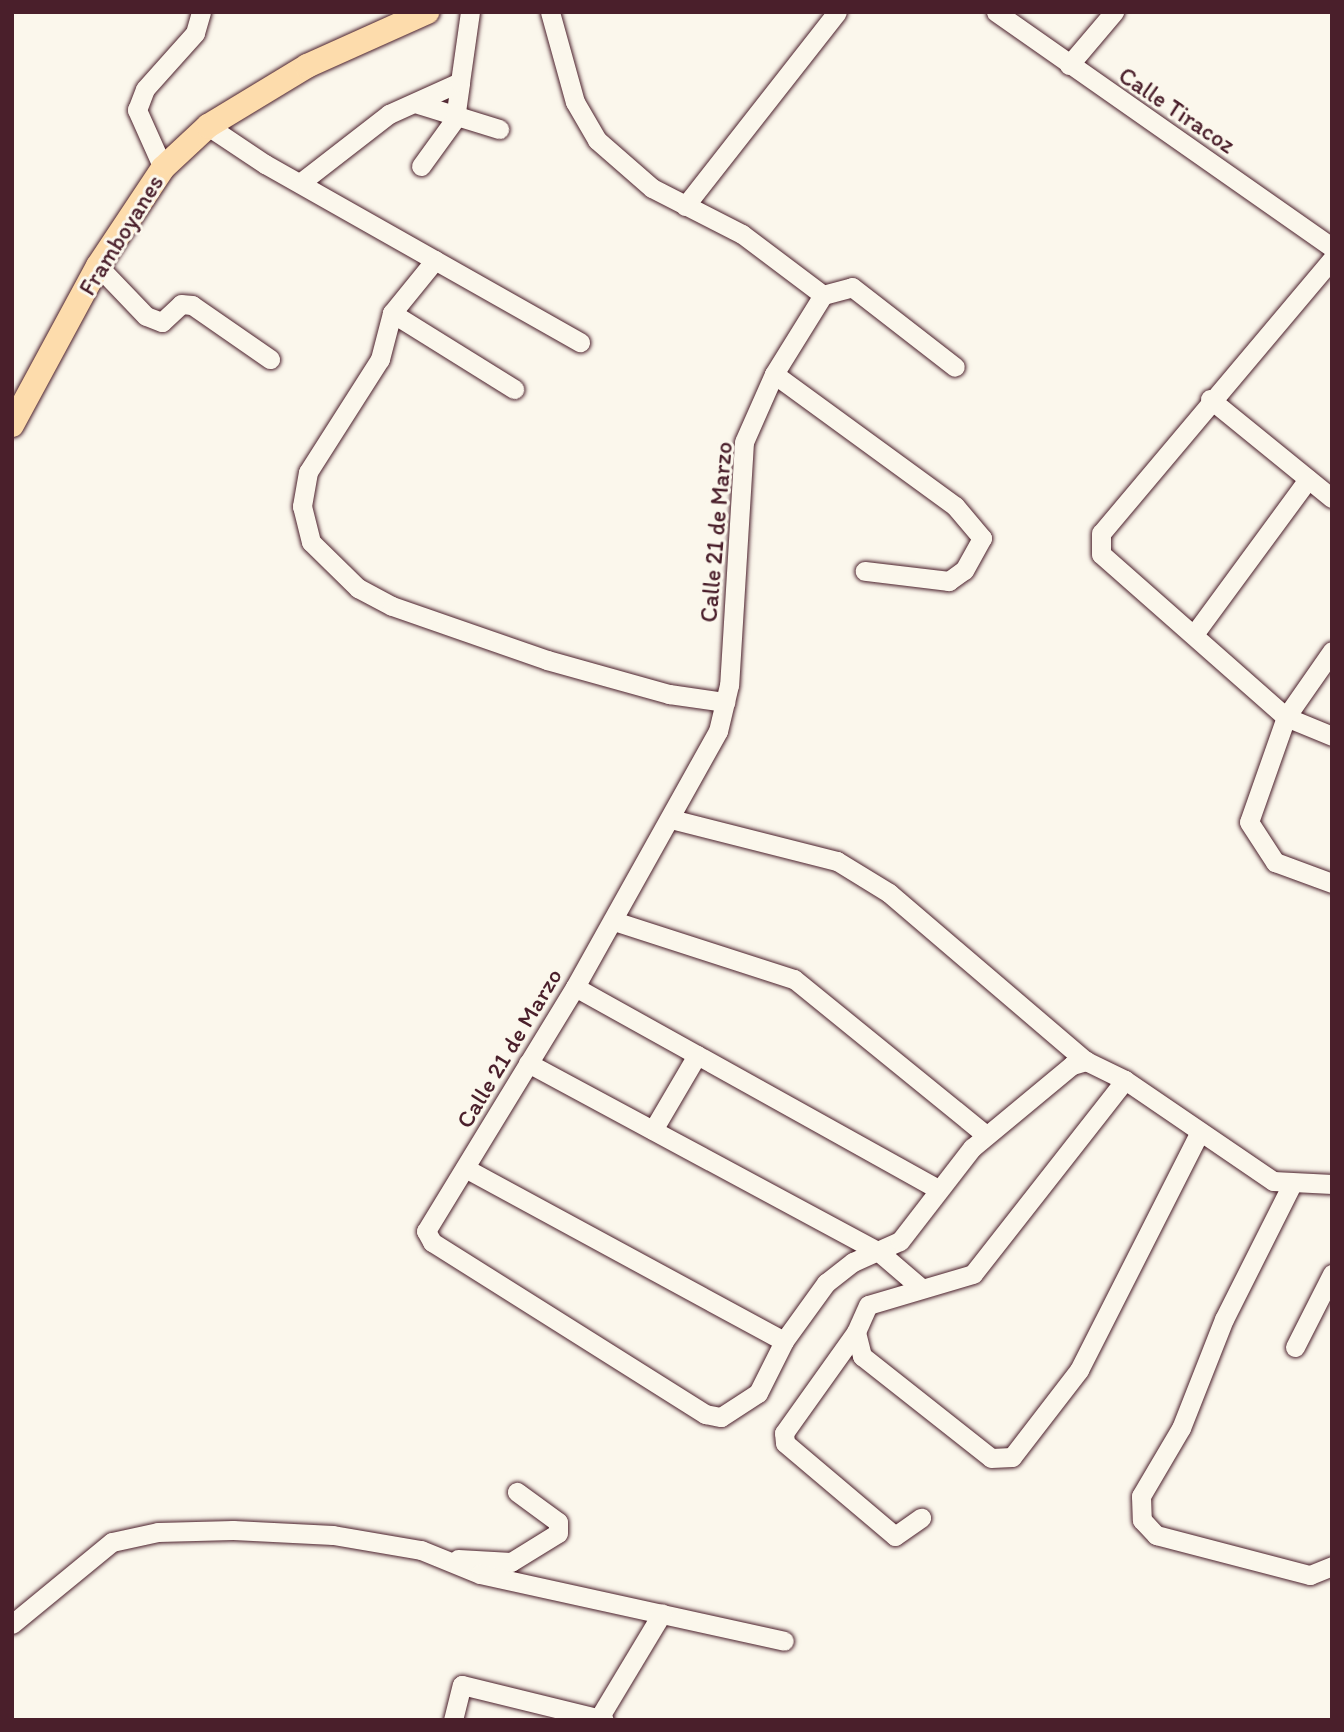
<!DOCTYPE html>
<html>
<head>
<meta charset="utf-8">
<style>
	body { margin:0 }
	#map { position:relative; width:1344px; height:1732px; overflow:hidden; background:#fbf7ec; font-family:Itim,sans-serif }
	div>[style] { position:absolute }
	.roads { filter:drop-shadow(0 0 2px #4a1f2b) drop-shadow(0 0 2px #4a1f2b) }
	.minor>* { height:19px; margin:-9.5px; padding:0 9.5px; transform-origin:9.5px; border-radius:9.5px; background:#fbf7ec }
	.major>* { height:24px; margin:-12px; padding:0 12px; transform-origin:12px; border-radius:12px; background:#fddcac }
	span { translate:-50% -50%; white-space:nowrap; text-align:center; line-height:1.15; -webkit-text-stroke:6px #fbf7ec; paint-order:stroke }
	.street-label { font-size:24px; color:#4a1f2b }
	.frame { position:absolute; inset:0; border:14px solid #4a1f2b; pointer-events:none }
</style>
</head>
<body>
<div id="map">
	<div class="roads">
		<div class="minor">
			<i style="left:550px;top:12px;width:93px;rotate:74.5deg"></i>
			<i style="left:575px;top:102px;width:44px;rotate:59.9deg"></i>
			<i style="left:597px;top:140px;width:73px;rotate:41.1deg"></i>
			<i style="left:652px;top:188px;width:101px;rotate:27.1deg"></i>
			<i style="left:742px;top:234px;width:101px;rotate:37deg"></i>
			<i style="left:996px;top:12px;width:410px;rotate:35deg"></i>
			<i style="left:1069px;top:65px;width:70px;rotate:-49.7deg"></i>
			<i style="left:418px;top:104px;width:85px;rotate:17.2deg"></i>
			<i style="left:208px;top:126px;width:69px;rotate:33.7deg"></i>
			<i style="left:265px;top:164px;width:362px;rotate:29.5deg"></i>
			<i style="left:421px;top:166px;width:58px;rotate:-54.1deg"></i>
			<i style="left:455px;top:119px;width:37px;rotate:-82deg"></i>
			<i style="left:163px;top:168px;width:64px;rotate:-114.1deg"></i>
			<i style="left:137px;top:110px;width:22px;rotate:-69deg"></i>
			<i style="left:145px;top:89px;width:75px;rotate:-48.2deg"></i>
			<i style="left:195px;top:33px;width:22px;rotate:-74deg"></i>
			<i style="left:300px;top:183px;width:113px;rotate:-37.8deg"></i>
			<i style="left:389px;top:114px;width:78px;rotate:-24.3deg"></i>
			<i style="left:460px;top:82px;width:71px;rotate:-81.9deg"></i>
			<i style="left:685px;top:206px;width:246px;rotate:-51.9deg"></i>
			<i style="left:1332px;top:259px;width:358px;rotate:130.1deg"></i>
			<i style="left:1101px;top:533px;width:21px;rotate:90deg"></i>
			<i style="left:1101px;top:554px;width:247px;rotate:41.4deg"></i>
			<i style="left:1286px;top:717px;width:50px;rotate:22.4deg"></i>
			<i style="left:435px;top:260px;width:68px;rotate:129.1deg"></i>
			<i style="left:392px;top:313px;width:48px;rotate:104.6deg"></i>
			<i style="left:380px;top:359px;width:134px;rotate:122.5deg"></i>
			<i style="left:308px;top:472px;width:35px;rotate:100deg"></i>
			<i style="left:302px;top:506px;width:37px;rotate:76deg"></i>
			<i style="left:311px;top:542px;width:66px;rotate:44.4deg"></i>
			<i style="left:358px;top:588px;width:38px;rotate:28deg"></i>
			<i style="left:392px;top:606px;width:164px;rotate:19.2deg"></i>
			<i style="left:547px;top:660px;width:127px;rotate:15.6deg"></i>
			<i style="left:669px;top:694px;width:57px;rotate:8.1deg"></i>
			<i style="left:98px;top:266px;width:69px;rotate:46.2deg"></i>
			<i style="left:146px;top:316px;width:17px;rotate:21deg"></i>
			<i style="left:162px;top:322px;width:26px;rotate:-43deg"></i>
			<i style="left:181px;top:304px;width:11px;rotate:5deg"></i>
			<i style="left:192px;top:305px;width:95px;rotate:34.7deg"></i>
			<i style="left:823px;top:295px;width:93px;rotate:121.8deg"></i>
			<i style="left:774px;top:374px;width:74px;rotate:113.8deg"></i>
			<i style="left:744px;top:442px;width:243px;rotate:93.5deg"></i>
			<i style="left:729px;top:685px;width:47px;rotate:103.4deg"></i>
			<i style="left:718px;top:731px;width:293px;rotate:119.2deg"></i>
			<i style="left:575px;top:987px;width:286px;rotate:121.4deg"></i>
			<i style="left:426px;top:1231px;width:13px;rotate:61deg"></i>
			<i style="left:432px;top:1242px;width:323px;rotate:32.2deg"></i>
			<i style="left:705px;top:1414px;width:16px;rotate:11deg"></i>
			<i style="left:721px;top:1417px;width:44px;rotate:-33deg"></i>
			<i style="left:758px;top:1393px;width:58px;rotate:-63.4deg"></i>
			<i style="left:784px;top:1341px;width:72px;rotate:-54.1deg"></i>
			<i style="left:826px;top:1283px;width:34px;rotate:-38deg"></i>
			<i style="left:853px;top:1262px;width:51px;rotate:-24.1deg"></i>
			<i style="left:900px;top:1241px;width:118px;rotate:-52.3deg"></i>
			<i style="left:972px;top:1148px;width:130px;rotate:-39.7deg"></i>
			<i style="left:1072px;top:1065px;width:15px;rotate:-16deg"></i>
			<i style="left:1086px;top:1061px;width:43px;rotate:26deg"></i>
			<i style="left:1125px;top:1080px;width:179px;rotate:34.3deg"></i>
			<i style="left:1273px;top:1181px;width:59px;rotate:2.9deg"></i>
			<i style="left:823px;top:295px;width:30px;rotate:-15deg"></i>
			<i style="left:852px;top:287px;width:130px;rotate:37.8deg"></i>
			<i style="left:392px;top:313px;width:144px;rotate:31.9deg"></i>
			<i style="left:774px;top:374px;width:224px;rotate:36.1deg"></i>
			<i style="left:955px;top:506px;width:42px;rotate:49.8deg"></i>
			<i style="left:982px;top:538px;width:37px;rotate:119deg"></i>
			<i style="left:964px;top:570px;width:19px;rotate:144deg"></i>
			<i style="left:949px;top:581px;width:85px;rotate:-173.2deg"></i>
			<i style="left:1210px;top:399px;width:157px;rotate:39.1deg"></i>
			<i style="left:1195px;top:633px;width:191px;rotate:-53.7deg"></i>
			<i style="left:1332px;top:651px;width:80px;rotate:124.9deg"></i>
			<i style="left:1286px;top:717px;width:111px;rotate:109.4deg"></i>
			<i style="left:1249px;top:822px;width:48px;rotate:57deg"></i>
			<i style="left:1275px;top:862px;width:61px;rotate:20.2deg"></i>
			<i style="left:671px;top:819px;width:171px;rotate:14.2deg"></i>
			<i style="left:837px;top:861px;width:61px;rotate:31.6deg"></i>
			<i style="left:889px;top:893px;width:259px;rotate:40.5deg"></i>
			<i style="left:614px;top:921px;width:189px;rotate:17.9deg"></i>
			<i style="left:794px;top:979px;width:247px;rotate:39.1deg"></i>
			<i style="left:575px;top:987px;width:413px;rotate:29.1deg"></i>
			<i style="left:528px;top:1063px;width:399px;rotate:28.3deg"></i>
			<i style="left:879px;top:1252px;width:55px;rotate:40.6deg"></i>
			<i style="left:1125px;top:1080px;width:246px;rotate:128.1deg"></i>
			<i style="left:973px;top:1274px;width:109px;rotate:163.6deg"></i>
			<i style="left:868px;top:1305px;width:30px;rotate:114deg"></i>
			<i style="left:856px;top:1332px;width:25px;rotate:76deg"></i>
			<i style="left:862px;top:1356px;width:164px;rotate:38.3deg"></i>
			<i style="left:991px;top:1458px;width:21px;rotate:-3deg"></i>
			<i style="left:1012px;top:1457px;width:110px;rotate:-52.4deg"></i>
			<i style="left:1079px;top:1370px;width:266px;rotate:-63.1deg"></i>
			<i style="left:653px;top:1130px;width:87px;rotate:-59.6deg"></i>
			<i style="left:465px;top:1168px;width:363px;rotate:28.5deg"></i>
			<i style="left:1291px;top:1186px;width:149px;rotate:116.7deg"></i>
			<i style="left:1224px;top:1319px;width:117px;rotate:111.5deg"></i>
			<i style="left:1181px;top:1428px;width:79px;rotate:120.5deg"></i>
			<i style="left:1141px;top:1496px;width:24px;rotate:88deg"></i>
			<i style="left:1142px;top:1520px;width:21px;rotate:47deg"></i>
			<i style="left:1156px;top:1535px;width:159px;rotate:14.6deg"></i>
			<i style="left:1310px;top:1575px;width:24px;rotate:-22deg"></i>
			<i style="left:856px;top:1332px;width:124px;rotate:125.5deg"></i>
			<i style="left:784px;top:1433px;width:10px;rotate:84deg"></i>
			<i style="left:785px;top:1443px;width:144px;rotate:40.2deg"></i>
			<i style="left:895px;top:1536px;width:32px;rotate:-35deg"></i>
			<i style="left:1295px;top:1347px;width:82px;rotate:-63.1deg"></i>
			<i style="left:458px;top:1559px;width:53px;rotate:3.2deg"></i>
			<i style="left:511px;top:1562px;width:55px;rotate:-31.7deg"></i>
			<i style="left:558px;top:1533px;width:11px;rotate:-90deg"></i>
			<i style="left:558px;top:1522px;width:51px;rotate:-143.8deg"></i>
			<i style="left:12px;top:1624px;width:129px;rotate:-39.4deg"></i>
			<i style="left:112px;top:1542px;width:47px;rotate:-12.3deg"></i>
			<i style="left:158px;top:1532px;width:75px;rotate:-1.5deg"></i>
			<i style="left:233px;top:1530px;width:100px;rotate:2.9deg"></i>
			<i style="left:333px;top:1535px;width:89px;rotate:9.7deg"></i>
			<i style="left:421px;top:1550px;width:64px;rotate:22.1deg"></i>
			<i style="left:480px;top:1574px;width:311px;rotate:12.4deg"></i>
			<i style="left:599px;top:1718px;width:122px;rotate:-59deg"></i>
			<i style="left:453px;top:1720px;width:36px;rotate:-76deg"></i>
			<i style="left:462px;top:1685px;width:146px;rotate:13.8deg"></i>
		</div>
		<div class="major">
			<i style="left:12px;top:425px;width:181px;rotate:-61.6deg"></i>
			<i style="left:98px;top:266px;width:118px;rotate:-56.4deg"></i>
			<i style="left:163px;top:168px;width:62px;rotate:-43deg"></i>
			<i style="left:208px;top:126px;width:116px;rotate:-31.2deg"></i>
			<i style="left:307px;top:66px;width:132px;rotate:-24.2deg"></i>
		</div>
	</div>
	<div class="street-label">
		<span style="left:1177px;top:110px;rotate:34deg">Calle Tiracoz</span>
		<span style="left:121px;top:235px;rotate:-58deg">Framboyanes</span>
		<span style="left:716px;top:532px;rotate:-85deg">Calle 21 de Marzo</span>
		<span style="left:509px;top:1048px;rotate:-59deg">Calle 21 de Marzo</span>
	</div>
	<div class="frame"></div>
</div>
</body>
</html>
